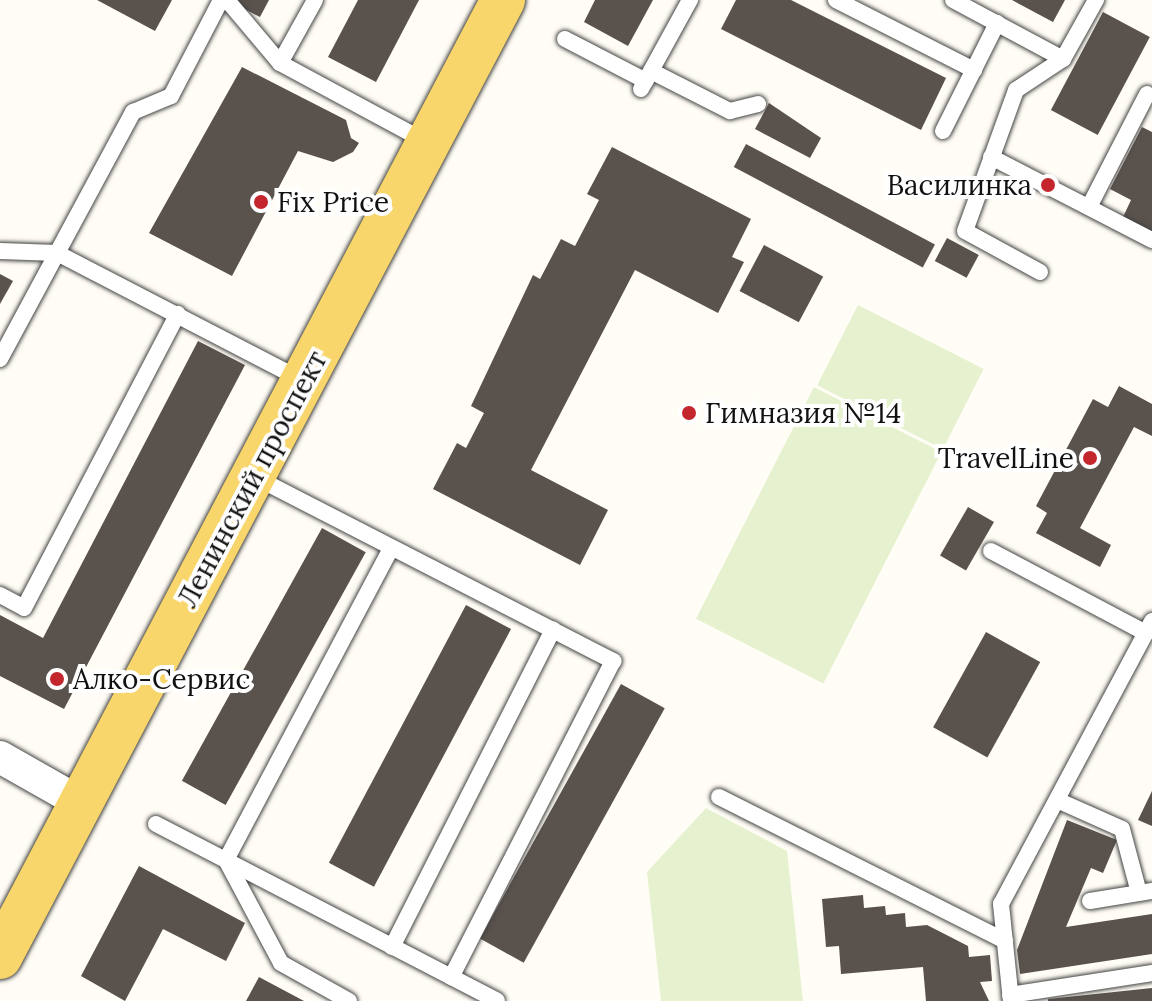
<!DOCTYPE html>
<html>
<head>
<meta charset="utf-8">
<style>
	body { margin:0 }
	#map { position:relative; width:1152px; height:1001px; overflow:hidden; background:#fffdf5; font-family:Lora,serif }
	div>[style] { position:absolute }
	.pitch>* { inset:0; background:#e6f2cf; transform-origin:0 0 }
	.building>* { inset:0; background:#5a524d; transform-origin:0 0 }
	.roads { filter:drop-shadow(0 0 2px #444) drop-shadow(0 0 2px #444) }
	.service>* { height:16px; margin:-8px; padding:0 8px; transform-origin:8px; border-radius:8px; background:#fff }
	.minor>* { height:32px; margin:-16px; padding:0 16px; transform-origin:16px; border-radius:16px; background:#fff }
	.primary>* { height:44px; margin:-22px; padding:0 22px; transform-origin:22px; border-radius:22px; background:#f9d66b }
	.dots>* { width:22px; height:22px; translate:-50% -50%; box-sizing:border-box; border:4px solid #fff; border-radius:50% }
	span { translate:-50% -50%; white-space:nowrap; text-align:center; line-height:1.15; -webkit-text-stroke:8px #fff; paint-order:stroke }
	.poi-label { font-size:28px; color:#111 }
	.right { translate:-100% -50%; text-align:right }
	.left { translate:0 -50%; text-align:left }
	.street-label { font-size:28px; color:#111 }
</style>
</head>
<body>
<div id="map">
	<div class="pitch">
		<i style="left:858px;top:305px;width:141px;height:90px;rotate:27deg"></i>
		<i style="left:814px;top:387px;width:143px;height:260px;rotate:27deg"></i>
		<i style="clip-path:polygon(706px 808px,787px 851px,803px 1001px,661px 1001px,647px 872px)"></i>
	</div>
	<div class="building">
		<i style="clip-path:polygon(97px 0,172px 0,155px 31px)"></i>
		<i style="clip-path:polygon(237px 0,269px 0,260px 17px,235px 4px)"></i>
		<i style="clip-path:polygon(358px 0,419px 0,376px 82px,328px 57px)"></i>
		<i style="clip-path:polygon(595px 0,653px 0,628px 46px,584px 22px)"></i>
		<i style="clip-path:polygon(736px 0,791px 0,946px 78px,921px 130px,721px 29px)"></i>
		<i style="clip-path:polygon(1012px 0,1065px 0,1053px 22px)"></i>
		<i style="left:1103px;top:12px;width:53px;height:111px;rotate:28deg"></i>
		<i style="clip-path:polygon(242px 67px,346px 120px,351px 138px,359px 143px,353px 152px,333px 162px,298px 151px,232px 276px,149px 233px)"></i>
		<i style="clip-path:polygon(769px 103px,821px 138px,810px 158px,755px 129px)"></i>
		<i style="clip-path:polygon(1142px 127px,1152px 132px,1152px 232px,1123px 217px,1131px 200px,1110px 189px)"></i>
		<i style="left:746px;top:144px;width:214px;height:26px;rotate:28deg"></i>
		<i style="clip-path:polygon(612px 147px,751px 219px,732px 257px,744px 262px,718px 313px,635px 270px,531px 470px,608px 510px,580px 565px,433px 489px,457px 443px,466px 448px,484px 413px,471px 406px,533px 275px,540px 279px,561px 239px,575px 246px,599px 200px,587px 194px)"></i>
		<i style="left:947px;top:238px;width:36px;height:26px;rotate:28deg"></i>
		<i style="left:764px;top:245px;width:67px;height:52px;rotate:28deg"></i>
		<i style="clip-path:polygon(0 274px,13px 281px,0 304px)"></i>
		<i style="clip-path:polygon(198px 341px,245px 365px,64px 709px,0 676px,0 615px,43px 638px)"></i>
		<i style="clip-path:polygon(1119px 386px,1152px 404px,1152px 436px,1134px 427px,1080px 528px,1111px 545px,1100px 567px,1036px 533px,1047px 513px,1036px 506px,1093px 399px,1108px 407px)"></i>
		<i style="left:968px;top:507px;width:30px;height:56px;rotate:30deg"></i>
		<i style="left:322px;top:528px;width:50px;height:289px;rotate:29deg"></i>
		<i style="left:466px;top:605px;width:51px;height:292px;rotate:28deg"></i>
		<i style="left:986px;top:632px;width:62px;height:109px;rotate:29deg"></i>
		<i style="left:621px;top:684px;width:50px;height:291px;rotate:29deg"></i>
		<i style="clip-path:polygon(1152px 791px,1152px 826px,1138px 820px)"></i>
		<i style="clip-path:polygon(1067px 820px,1117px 840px,1103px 873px,1091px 868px,1066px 927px,1152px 914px,1152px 954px,1020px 974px,1017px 950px)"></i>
		<i style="clip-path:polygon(139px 866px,245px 923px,226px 961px,163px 929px,125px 1001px,81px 976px)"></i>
		<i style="clip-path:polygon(863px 895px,864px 908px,885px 906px,886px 915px,905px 913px,906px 927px,927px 925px,968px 946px,969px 957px,990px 955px,992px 981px,980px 982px,989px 1001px,926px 1001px,923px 967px,841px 974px,839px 946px,826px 947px,822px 899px)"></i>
		<i style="clip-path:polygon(259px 977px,304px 1001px,246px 1001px)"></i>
		<i style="clip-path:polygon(1152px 988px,1152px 1001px,1048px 1001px,1048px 999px)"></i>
	</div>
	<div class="roads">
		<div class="service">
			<i style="left:227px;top:0;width:82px;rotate:49.9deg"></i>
			<i style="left:280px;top:63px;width:167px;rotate:28.3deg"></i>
			<i style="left:836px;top:0;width:155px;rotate:26.9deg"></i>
			<i style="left:953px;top:0;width:125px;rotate:28.2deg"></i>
			<i style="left:565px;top:39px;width:91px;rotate:27.4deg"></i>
			<i style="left:280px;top:63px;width:72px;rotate:-60.9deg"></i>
			<i style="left:651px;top:71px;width:89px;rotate:26.9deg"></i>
			<i style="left:730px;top:111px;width:29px;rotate:-14deg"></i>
			<i style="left:641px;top:89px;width:102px;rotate:-61.2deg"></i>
			<i style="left:943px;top:131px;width:121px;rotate:-63.4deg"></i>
			<i style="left:991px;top:157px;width:181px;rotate:27.3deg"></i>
			<i style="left:1089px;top:207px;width:127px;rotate:-62.8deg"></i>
			<i style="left:0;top:251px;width:57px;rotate:2deg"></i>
			<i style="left:57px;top:253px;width:274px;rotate:27.4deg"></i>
			<i style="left:1040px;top:272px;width:85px;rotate:-151.3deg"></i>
			<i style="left:965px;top:231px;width:150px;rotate:-70.1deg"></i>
			<i style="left:1016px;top:90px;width:56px;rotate:-33.4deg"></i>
			<i style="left:1063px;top:59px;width:68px;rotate:-60.8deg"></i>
			<i style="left:0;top:359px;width:281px;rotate:-61.7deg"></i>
			<i style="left:133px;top:112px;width:41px;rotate:-22.8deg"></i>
			<i style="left:171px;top:96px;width:108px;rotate:-62.5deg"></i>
			<i style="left:255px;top:477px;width:403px;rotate:27.2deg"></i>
			<i style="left:613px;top:661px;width:355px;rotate:117.1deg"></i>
			<i style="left:991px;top:551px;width:175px;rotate:27.9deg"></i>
			<i style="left:0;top:595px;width:27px;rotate:28deg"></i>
			<i style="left:24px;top:608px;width:332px;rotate:-62.4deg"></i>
			<i style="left:719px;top:797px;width:320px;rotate:26.7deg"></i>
			<i style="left:1057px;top:800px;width:71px;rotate:24deg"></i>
			<i style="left:1122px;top:829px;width:66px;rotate:75.1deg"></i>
			<i style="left:156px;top:824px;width:384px;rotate:27.4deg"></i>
			<i style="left:1090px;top:901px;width:63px;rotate:-9.2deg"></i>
			<i style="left:392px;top:947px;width:356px;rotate:-63.1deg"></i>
			<i style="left:1010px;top:995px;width:144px;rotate:-8.8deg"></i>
			<i style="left:349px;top:1001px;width:78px;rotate:-150.8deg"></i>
			<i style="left:281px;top:963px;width:117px;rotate:-118.1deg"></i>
			<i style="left:226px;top:860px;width:353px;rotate:-62.1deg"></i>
			<i style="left:1011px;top:1001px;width:98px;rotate:-95.9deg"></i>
			<i style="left:1001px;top:904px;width:321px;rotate:-61.9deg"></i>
		</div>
		<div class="minor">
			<i style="left:0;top:757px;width:93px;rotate:29.6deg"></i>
		</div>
		<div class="primary">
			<i style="left:0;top:957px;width:1081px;rotate:-62.27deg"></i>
		</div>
	</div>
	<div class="dots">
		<i style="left:1048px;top:185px;background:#c4262e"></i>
		<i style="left:261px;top:202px;background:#c4262e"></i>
		<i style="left:689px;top:413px;background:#c4262e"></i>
		<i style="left:1090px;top:458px;background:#c4262e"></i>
		<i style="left:57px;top:679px;background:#c4262e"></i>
	</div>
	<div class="poi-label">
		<span class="right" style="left:1032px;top:185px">Василинка</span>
		<span class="left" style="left:277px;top:202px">Fix Price</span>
		<span class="left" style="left:705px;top:413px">Гимназия №14</span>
		<span class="right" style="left:1074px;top:458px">TravelLine</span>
		<span class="left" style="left:73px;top:679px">Алко-Сервис</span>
	</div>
	<div class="street-label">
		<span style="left:252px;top:479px;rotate:-62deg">Ленинский проспект</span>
	</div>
</div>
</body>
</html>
